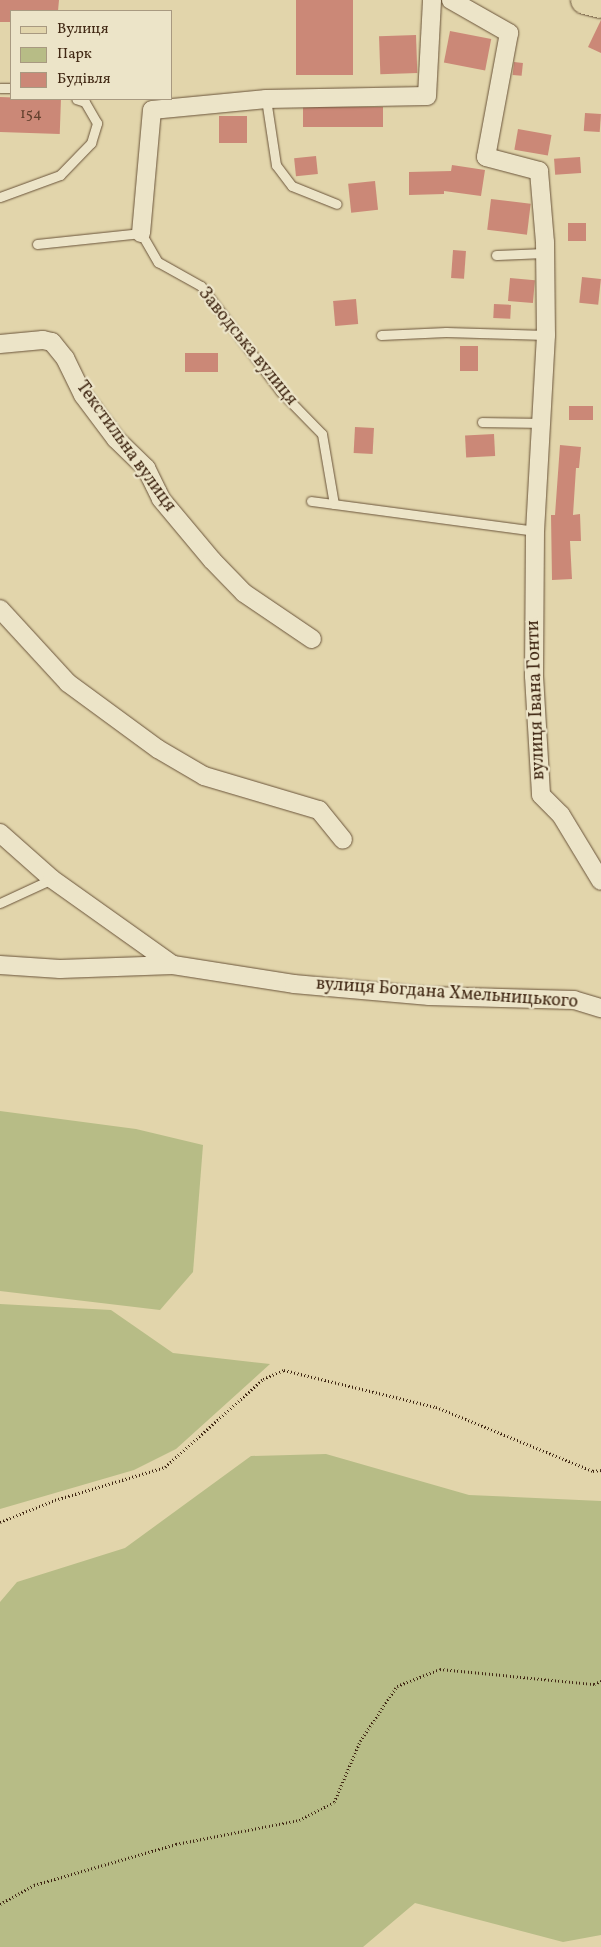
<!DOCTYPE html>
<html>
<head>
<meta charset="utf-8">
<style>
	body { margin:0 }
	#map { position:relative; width:601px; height:1947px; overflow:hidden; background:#e2d5ab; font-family:Vollkorn,serif }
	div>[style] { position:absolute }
	.green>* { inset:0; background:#b7bc86 }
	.building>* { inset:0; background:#cb8877; transform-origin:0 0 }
	.path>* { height:2.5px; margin-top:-1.25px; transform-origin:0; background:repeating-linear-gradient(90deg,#422915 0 1px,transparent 0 3.5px) }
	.roads { filter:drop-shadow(0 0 1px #6a543a) drop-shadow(0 0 1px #6a543a) }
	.service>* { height:9px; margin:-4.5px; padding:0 4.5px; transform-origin:4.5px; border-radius:4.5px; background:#ece4c8 }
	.minor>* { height:18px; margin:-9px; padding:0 9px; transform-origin:9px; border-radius:9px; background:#ece4c8 }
	.primary>* { height:28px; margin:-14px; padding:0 14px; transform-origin:14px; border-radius:14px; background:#e2d5ab }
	span { translate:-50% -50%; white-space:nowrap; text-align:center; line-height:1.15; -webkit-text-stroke:4.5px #ece4c8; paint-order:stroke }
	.number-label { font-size:15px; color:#64412e }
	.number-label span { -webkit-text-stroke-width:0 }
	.street-label { font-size:18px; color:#422915 }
	.legend { position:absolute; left:10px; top:10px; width:162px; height:90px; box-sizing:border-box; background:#ece4c8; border:1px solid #a89980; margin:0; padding:6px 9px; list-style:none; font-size:15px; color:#422915 }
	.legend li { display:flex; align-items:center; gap:10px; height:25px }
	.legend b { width:25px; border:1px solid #a89980 }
</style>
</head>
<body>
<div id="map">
	<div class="green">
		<i style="clip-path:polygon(0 1111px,136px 1129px,203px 1145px,193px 1272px,160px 1310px,0 1291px)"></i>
		<i style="clip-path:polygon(0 1304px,111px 1310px,173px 1353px,270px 1364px,176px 1449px,134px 1470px,0 1509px)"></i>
		<i style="clip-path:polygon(326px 1454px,469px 1495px,601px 1501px,601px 1935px,563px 1942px,415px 1903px,363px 1947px,0 1947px,0 1602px,17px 1582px,125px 1548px,251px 1456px)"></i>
	</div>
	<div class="building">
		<i style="clip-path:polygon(0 0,59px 0,58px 11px,11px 11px,11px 22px,0 22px)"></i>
		<i style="left:296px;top:0;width:57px;height:75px"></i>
		<i style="clip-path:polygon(601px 20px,601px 53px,588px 47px)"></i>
		<i style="left:450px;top:31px;width:42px;height:32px;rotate:11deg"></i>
		<i style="left:416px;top:35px;width:38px;height:37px;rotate:88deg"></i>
		<i style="left:514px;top:62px;width:9px;height:13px;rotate:6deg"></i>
		<i style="left:0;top:97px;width:61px;height:35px;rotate:2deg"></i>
		<i style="left:383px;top:107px;width:20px;height:80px;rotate:90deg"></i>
		<i style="left:585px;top:113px;width:16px;height:18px;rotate:4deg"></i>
		<i style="left:247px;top:116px;width:27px;height:28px;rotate:90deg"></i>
		<i style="left:518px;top:129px;width:34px;height:21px;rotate:10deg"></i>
		<i style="left:316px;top:156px;width:18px;height:22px;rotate:84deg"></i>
		<i style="left:580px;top:157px;width:16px;height:26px;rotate:86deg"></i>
		<i style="clip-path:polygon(452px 165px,485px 170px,481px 196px,444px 191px,444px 194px,409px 195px,409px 172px,451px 171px)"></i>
		<i style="left:375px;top:181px;width:29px;height:27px;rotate:84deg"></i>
		<i style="left:491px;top:199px;width:40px;height:31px;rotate:7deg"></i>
		<i style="left:568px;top:223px;width:18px;height:18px"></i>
		<i style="left:453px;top:250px;width:13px;height:28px;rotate:4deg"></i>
		<i style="left:582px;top:277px;width:19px;height:26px;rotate:6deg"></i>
		<i style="left:510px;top:278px;width:25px;height:23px;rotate:5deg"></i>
		<i style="left:356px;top:299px;width:25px;height:23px;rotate:85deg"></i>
		<i style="left:494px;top:304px;width:17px;height:14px;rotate:3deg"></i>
		<i style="left:460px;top:346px;width:18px;height:25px"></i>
		<i style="left:218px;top:353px;width:19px;height:33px;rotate:90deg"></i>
		<i style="left:569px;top:406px;width:24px;height:14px"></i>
		<i style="left:355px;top:427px;width:19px;height:26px;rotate:3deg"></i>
		<i style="left:494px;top:434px;width:22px;height:29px;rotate:87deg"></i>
		<i style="clip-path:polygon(560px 445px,581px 447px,579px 468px,576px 468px,573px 515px,580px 514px,581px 541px,570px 541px,572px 579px,552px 580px,551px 515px,555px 515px)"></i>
	</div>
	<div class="path">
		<i style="left:0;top:1522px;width:59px;rotate:-21.8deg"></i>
		<i style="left:55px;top:1500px;width:115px;rotate:-16.7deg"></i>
		<i style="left:165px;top:1467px;width:132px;rotate:-41.9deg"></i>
		<i style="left:263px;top:1379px;width:23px;rotate:-23deg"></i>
		<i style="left:284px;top:1370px;width:156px;rotate:13.7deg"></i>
		<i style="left:436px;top:1407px;width:170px;rotate:22.2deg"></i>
		<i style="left:593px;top:1471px;width:8px;rotate:-7deg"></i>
		<i style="left:0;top:1904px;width:39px;rotate:-29deg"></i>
		<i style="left:34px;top:1885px;width:148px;rotate:-16.1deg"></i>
		<i style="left:176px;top:1844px;width:125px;rotate:-11deg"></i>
		<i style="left:299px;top:1820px;width:39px;rotate:-27deg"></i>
		<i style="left:334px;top:1802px;width:66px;rotate:-66.9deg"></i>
		<i style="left:360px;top:1741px;width:66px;rotate:-56.1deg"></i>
		<i style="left:397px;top:1686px;width:46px;rotate:-21.6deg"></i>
		<i style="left:440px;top:1669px;width:155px;rotate:5.6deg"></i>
		<i style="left:594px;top:1684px;width:8px;rotate:-23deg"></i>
	</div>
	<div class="roads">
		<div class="service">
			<i style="left:0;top:88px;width:11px"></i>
			<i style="left:266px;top:99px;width:67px;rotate:81.4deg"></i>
			<i style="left:276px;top:165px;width:26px;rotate:53deg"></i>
			<i style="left:292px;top:186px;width:48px;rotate:21.8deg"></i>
			<i style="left:0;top:197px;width:64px;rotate:-20.1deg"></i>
			<i style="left:60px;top:175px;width:45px;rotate:-45.9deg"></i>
			<i style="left:91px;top:143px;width:21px;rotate:-73deg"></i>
			<i style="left:97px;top:123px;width:24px;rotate:-120deg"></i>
			<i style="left:85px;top:102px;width:9px;rotate:-162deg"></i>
			<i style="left:37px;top:244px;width:105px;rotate:-6deg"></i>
			<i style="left:141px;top:233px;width:34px;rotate:60deg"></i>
			<i style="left:158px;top:262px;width:49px;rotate:29.2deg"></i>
			<i style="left:201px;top:286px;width:131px;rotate:53deg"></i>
			<i style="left:280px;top:391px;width:60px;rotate:45.7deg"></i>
			<i style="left:322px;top:434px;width:71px;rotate:80.3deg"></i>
			<i style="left:496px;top:255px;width:49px;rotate:-2.3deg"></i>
			<i style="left:381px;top:335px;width:65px;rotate:-2.6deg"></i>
			<i style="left:446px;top:332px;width:100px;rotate:1.7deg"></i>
			<i style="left:482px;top:422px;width:59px;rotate:1deg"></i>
			<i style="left:311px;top:501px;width:226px;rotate:7.6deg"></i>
			<i style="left:0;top:903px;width:57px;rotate:-24.8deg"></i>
		</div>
		<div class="minor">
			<i style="left:451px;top:0;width:67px;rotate:29.6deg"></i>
			<i style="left:509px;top:33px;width:126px;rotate:100.5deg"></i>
			<i style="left:486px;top:157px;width:55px;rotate:14.8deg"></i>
			<i style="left:539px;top:171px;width:71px;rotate:85.2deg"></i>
			<i style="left:545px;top:242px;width:93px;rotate:89.4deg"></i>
			<i style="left:546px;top:335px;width:196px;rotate:93.2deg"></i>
			<i style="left:535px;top:531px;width:145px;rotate:90.4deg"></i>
			<i style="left:534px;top:676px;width:119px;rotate:86.6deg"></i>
			<i style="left:541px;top:795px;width:28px;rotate:45deg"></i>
			<i style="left:561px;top:815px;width:77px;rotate:58.8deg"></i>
			<i style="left:141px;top:233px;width:123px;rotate:-84.9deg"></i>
			<i style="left:152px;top:110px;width:115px;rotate:-5.5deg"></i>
			<i style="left:266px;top:99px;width:161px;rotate:-1.1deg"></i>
			<i style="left:427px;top:96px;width:96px;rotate:-87deg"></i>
			<i style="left:0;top:344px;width:43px;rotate:-5.3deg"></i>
			<i style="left:43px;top:340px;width:9px;rotate:13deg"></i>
			<i style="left:52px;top:342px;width:21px;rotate:51deg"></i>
			<i style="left:65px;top:358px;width:41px;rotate:64.1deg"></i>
			<i style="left:83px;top:395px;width:55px;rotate:53.1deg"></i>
			<i style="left:116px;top:439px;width:42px;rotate:44deg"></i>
			<i style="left:146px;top:468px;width:34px;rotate:64deg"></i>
			<i style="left:161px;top:499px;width:80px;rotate:50.1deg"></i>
			<i style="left:212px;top:560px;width:46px;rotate:45.9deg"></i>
			<i style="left:244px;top:593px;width:82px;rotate:34.1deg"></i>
			<i style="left:0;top:609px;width:100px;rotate:47.4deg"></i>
			<i style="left:68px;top:683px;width:112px;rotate:36.3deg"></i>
			<i style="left:158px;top:749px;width:53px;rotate:30.4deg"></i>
			<i style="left:204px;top:776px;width:120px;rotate:16.5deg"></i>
			<i style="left:319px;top:810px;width:38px;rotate:51deg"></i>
			<i style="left:0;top:833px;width:69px;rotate:41.5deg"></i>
			<i style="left:52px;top:879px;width:148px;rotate:35.4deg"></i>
			<i style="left:0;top:965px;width:60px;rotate:3.8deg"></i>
			<i style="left:60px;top:969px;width:113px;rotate:-2deg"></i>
			<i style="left:173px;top:965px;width:122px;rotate:8.9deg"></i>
			<i style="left:294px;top:984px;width:136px;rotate:5.1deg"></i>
			<i style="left:429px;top:996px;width:145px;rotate:1.6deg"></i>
			<i style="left:574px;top:1000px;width:28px;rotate:17deg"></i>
		</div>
		<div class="primary">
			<i style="left:585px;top:0;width:16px;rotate:14deg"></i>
		</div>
	</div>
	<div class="number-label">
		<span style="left:31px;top:115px">154</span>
	</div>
	<div class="street-label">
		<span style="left:247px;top:347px;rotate:51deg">Заводська вулиця</span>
		<span style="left:125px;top:447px;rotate:54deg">Текстильна вулиця</span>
		<span style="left:537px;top:700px;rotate:-92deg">вулиця Івана Гонти</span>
		<span style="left:447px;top:994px;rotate:4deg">вулиця Богдана Хмельницького</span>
	</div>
	<ul class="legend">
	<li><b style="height:6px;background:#e2d5ab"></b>Вулиця</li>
	<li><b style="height:14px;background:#b7bc86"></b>Парк</li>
	<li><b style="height:14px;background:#cb8877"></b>Будівля</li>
	</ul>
</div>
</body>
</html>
